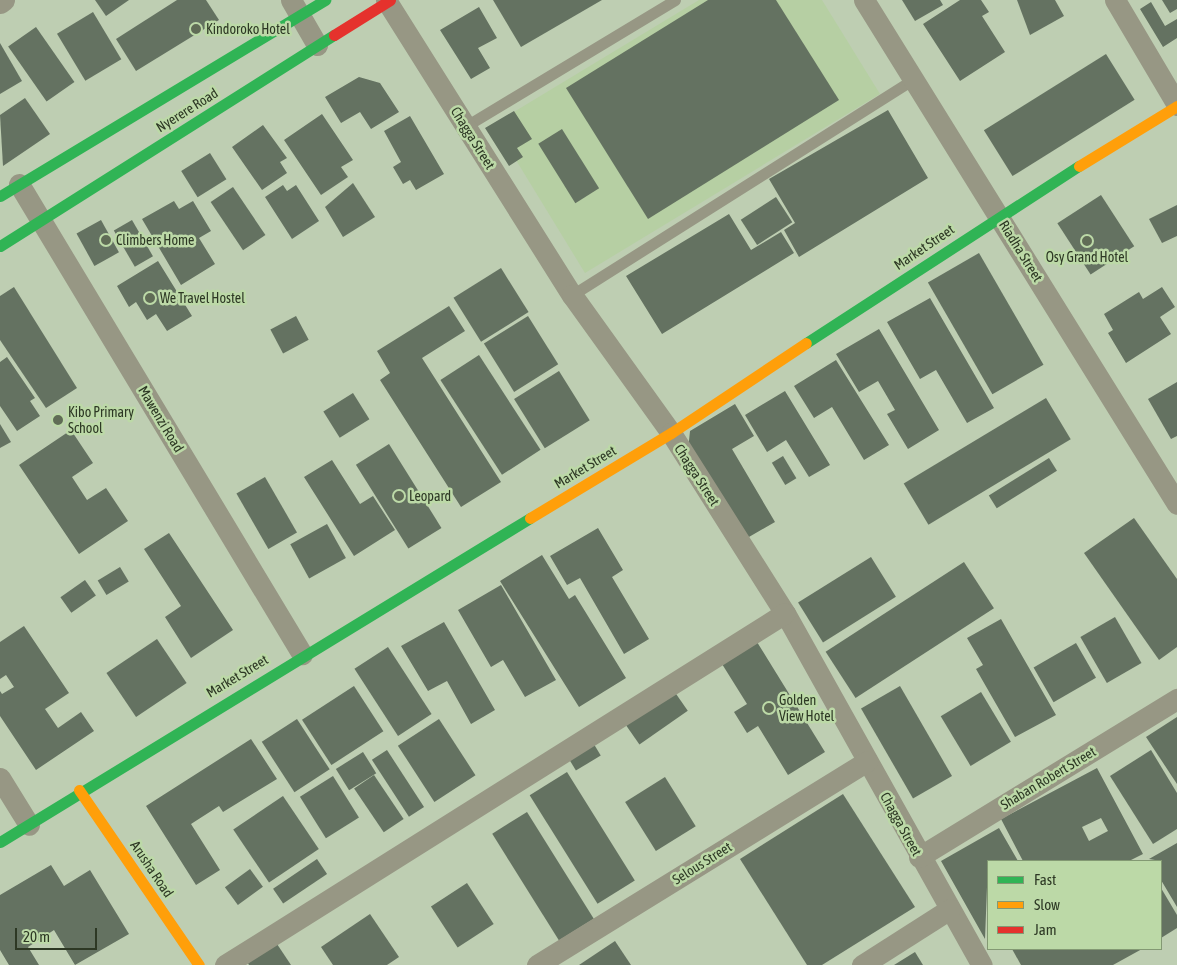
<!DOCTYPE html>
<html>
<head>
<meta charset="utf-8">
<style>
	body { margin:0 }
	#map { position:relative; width:1177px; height:965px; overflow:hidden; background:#beceb2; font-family:"Asap Condensed",sans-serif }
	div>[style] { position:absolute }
	.built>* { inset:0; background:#b6cfa3 }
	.building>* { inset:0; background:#647261; transform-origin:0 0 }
	.lane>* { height:11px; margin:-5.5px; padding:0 5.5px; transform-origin:5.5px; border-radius:5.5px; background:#979784 }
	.street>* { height:21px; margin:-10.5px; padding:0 10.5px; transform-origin:10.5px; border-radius:10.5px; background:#979784 }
	.fast>* { height:11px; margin:-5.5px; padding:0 5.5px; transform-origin:5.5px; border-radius:5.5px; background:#30b455 }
	.slow>* { height:11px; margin:-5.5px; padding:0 5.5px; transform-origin:5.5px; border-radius:5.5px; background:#ff9f0a }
	.jam>* { height:11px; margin:-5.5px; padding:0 5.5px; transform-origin:5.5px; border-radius:5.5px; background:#e5322d }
	.dots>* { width:14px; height:14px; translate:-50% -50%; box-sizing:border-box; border:2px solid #bcd9a7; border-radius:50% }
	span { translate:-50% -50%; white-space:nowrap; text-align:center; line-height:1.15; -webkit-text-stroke:5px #bcd9a7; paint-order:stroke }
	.poi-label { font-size:14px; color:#2d3824 }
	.left { translate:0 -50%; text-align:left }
	.street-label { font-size:14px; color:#2d3824 }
	.legend { position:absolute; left:987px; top:860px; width:175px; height:90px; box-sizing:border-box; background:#bcd9a7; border:1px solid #839973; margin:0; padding:6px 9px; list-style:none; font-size:15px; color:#2d3824 }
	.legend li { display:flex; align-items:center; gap:10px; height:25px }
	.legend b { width:25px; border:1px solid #839973 }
	.scale { position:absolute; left:15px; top:928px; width:82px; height:22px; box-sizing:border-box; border:2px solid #2d3824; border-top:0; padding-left:6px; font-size:15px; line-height:18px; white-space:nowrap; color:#2d3824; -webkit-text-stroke:4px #bcd9a7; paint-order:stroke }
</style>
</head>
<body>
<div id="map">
	<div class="built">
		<i style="clip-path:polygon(699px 0,822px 0,880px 94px,585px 273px,494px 124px)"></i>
	</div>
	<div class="building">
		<i style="clip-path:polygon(95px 0,129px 0,106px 16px)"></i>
		<i style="clip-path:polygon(177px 0,206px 0,219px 20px,136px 71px,116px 39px)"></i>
		<i style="clip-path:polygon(493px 0,602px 0,521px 47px)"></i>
		<i style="clip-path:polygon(708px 0,776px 0,839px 100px,648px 219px,566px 88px)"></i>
		<i style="clip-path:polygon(902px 0,940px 0,943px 5px,915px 21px)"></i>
		<i style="clip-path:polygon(960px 0,981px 0,989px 12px,982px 16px,1005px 52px,960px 81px,923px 24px)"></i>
		<i style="clip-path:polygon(1017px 0,1055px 0,1064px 16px,1030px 35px)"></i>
		<i style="clip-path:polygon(1162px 0,1177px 0,1177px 9px,1170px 13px)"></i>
		<i style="clip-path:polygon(1151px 2px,1165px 26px,1177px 19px,1177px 38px,1163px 47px,1140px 9px)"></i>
		<i style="clip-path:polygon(479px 7px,497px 38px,478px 48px,490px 68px,471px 79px,440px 30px)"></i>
		<i style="left:93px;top:12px;width:55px;height:42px;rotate:59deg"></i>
		<i style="left:36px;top:27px;width:67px;height:34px;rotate:55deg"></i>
		<i style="clip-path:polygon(0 43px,22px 81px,0 94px)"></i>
		<i style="left:1106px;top:54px;width:54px;height:144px;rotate:58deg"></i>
		<i style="clip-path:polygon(359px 77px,380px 83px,399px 112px,371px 129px,360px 112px,341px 123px,325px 97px)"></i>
		<i style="clip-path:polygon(25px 98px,50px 134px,3px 166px,0 115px)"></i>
		<i style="clip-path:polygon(888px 110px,928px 178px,799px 257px,784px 230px,795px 223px,769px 179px)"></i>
		<i style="clip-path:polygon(514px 111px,532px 139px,517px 148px,523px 157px,509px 166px,485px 128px)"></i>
		<i style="clip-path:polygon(322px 114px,353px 160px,341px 167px,348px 177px,321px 195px,284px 140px)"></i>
		<i style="clip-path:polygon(410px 116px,444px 174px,416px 190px,410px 180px,403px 184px,393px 167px,401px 162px,384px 131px)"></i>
		<i style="clip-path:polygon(263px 125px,287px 158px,280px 162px,287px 173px,262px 190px,232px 147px)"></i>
		<i style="left:562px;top:129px;width:70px;height:28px;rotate:58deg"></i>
		<i style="left:210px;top:153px;width:31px;height:34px;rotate:58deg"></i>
		<i style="clip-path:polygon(353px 183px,375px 217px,343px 237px,325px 207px)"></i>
		<i style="clip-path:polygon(283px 185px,287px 191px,296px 185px,319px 221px,292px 239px,265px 197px)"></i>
		<i style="left:233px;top:187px;width:58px;height:27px;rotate:56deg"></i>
		<i style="left:1101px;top:195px;width:61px;height:52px;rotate:57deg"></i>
		<i style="left:776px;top:197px;width:30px;height:42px;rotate:57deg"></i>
		<i style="clip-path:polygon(174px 201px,179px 209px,193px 201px,211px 231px,199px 238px,215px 264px,181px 285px,142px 219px)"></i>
		<i style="clip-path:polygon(1177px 205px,1177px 236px,1162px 243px,1149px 219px)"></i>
		<i style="clip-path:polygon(729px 214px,751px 250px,781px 232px,794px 253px,662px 334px,626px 276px)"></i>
		<i style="left:101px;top:220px;width:37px;height:28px;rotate:61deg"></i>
		<i style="left:132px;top:220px;width:42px;height:21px;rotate:60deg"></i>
		<i style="left:979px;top:253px;width:129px;height:59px;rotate:60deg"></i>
		<i style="clip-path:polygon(158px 261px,192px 316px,167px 331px,156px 314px,147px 320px,136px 302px,129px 307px,117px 286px)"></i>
		<i style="left:501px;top:268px;width:52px;height:56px;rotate:58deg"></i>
		<i style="clip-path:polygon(14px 287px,77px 388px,46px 408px,0 340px,0 296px)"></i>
		<i style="clip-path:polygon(1162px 287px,1175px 307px,1160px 317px,1171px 334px,1126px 363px,1108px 333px,1113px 330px,1104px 314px,1139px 292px,1143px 299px)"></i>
		<i style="clip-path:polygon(930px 298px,994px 408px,967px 423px,936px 370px,920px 379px,887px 322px)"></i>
		<i style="clip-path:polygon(449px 306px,465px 331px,422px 358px,501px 482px,461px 507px,380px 380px,390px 373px,377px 351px)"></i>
		<i style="left:296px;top:316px;width:27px;height:29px;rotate:62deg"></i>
		<i style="left:528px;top:316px;width:57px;height:52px;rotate:58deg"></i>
		<i style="clip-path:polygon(879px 329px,939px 430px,908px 449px,887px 414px,895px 410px,878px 381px,859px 392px,836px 354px)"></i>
		<i style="left:479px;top:355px;width:113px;height:46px;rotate:57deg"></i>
		<i style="clip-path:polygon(7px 357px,35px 398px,30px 401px,40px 416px,17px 431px,0 406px,0 362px)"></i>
		<i style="clip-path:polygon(836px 360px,889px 445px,864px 460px,832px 407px,814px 418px,794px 386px)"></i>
		<i style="left:559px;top:371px;width:58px;height:53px;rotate:58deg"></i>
		<i style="clip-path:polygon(1177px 382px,1177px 436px,1171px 439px,1148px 399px)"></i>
		<i style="clip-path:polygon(785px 391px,830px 465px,809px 477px,786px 440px,767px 452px,745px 415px)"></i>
		<i style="left:353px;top:393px;width:31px;height:35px;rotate:58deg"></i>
		<i style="left:1046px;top:398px;width:48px;height:166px;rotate:59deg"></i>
		<i style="clip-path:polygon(735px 404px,754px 436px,732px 449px,775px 522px,742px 541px,688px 450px,690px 431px)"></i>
		<i style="clip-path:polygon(0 424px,11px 442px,0 448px)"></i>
		<i style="clip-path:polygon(71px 430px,93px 463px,72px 477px,87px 500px,106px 488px,128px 521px,79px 554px,19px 465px)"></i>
		<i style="left:389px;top:444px;width:99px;height:39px;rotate:58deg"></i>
		<i style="left:783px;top:456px;width:26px;height:13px;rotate:59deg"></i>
		<i style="left:1049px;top:458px;width:15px;height:71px;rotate:58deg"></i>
		<i style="clip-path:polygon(332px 460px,360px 504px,373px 496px,395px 530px,354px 556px,304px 477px)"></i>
		<i style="left:265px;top:477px;width:64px;height:33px;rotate:60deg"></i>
		<i style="clip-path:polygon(1134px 518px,1177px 579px,1177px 647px,1159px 660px,1084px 553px)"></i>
		<i style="left:327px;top:524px;width:39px;height:42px;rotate:61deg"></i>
		<i style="clip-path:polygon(598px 528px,623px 570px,612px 577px,649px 639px,624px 654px,580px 578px,567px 585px,550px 556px)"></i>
		<i style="clip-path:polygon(169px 533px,233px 630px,191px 658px,165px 617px,181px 606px,144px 549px)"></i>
		<i style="clip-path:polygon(542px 555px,569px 599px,575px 595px,626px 678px,579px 707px,500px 581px)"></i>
		<i style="left:871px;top:557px;width:47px;height:86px;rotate:58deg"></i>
		<i style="left:964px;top:562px;width:55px;height:165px;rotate:57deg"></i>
		<i style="left:120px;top:567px;width:17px;height:26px;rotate:59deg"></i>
		<i style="left:85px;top:580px;width:19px;height:30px;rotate:55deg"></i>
		<i style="clip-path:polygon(501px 585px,556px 680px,525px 697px,503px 660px,491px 667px,458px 610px)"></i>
		<i style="left:1115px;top:617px;width:53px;height:40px;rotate:60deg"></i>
		<i style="clip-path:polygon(1001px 619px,1056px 715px,1015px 737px,976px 669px,983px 665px,967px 638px)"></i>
		<i style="clip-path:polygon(444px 622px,495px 710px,471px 724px,447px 681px,428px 691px,401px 646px)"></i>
		<i style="clip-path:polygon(24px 626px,69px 693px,45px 709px,58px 728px,81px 712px,94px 731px,36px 770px,0 716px,0 691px,2px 694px,14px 687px,6px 675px,0 679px,0 642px)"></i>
		<i style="left:157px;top:639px;width:53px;height:61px;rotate:56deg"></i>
		<i style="clip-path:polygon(757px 642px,825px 752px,788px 775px,758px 726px,747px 733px,734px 712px,747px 704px,722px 664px)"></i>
		<i style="left:1076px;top:643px;width:40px;height:49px;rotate:60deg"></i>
		<i style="left:388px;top:647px;width:80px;height:40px;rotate:57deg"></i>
		<i style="left:354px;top:686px;width:54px;height:62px;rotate:57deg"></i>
		<i style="left:900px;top:686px;width:104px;height:45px;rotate:60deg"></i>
		<i style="left:674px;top:691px;width:24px;height:59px;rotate:55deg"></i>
		<i style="left:981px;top:692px;width:58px;height:47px;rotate:59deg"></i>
		<i style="clip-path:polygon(1177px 717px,1177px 784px,1146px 737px)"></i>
		<i style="left:297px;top:719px;width:60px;height:42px;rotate:57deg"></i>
		<i style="left:439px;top:719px;width:67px;height:49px;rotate:57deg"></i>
		<i style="clip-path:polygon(251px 739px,277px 779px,223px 812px,219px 806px,191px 824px,220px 870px,196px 885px,146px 806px)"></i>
		<i style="left:592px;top:741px;width:17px;height:29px;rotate:59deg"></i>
		<i style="left:387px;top:750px;width:68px;height:18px;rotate:57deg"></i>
		<i style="clip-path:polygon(1151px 750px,1177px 793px,1177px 829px,1153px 844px,1110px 776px)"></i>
		<i style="left:363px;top:752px;width:25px;height:32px;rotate:58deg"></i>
		<i style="clip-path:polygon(evenodd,1097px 768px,1143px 854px,1129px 861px,1023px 861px,1001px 819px,1097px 768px,1101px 818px,1108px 831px,1089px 841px,1082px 827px,1101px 818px)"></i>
		<i style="left:567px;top:772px;width:128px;height:44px;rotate:58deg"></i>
		<i style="left:374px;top:775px;width:53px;height:24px;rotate:56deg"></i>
		<i style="left:333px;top:776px;width:49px;height:39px;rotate:58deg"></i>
		<i style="left:665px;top:777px;width:58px;height:47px;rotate:58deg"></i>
		<i style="clip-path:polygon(843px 794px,915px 907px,822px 965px,807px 965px,740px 859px)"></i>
		<i style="left:283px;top:796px;width:64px;height:60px;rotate:56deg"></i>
		<i style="left:527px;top:812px;width:126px;height:41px;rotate:58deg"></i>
		<i style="clip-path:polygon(999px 828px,1018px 861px,988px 861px,985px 939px,941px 861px)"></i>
		<i style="clip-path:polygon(1177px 843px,1177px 907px,1161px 880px,1161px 861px,1149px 859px)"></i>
		<i style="left:317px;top:859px;width:18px;height:53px;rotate:56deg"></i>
		<i style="clip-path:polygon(51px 865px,64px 886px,90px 870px,129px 934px,75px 965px,54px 930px,28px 947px,39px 965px,9px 965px,0 950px,0 895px)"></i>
		<i style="left:250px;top:869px;width:22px;height:31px;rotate:54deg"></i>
		<i style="left:467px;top:883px;width:49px;height:43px;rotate:57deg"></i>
		<i style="clip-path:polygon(1161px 888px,1177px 915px,1177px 928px,1161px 938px)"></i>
		<i style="clip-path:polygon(370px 914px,399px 957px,387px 965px,333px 965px,321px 947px)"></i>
		<i style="clip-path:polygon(275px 941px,291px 965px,249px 965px,246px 960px)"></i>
		<i style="clip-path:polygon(615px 941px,631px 965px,579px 965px)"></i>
		<i style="clip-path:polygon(1012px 949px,1142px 949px,1113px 965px,1021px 965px)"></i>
		<i style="clip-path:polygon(915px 952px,923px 965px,894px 965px)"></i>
	</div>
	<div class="lane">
		<i style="left:466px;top:126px;width:244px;rotate:-31.1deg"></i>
		<i style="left:572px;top:295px;width:404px;rotate:-32.3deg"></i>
	</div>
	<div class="street">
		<i style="left:291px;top:0;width:52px;rotate:60deg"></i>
		<i style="left:386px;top:0;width:349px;rotate:57.8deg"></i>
		<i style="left:572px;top:295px;width:170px;rotate:54.3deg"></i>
		<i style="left:671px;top:433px;width:213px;rotate:57.7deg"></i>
		<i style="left:785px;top:613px;width:403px;rotate:60.8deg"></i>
		<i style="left:864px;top:0;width:593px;rotate:58.16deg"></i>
		<i style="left:1115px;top:0;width:122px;rotate:59.4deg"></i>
		<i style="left:0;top:3px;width:5px;rotate:-37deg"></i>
		<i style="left:19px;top:184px;width:549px;rotate:58.95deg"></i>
		<i style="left:0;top:778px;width:55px;rotate:58.3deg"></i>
		<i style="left:919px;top:857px;width:303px;rotate:-31.5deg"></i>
		<i style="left:225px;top:965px;width:661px;rotate:-32.15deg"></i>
		<i style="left:537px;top:965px;width:388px;rotate:-31.7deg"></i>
		<i style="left:862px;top:965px;width:104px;rotate:-32.5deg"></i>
	</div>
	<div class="fast">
		<i style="left:0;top:196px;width:380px;rotate:-31.1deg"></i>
		<i style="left:0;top:246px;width:395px;rotate:-32.3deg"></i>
		<i style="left:806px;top:343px;width:325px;rotate:-33deg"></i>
		<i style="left:0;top:842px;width:621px;rotate:-31.44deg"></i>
	</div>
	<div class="slow">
		<i style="left:1079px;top:166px;width:115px;rotate:-31.5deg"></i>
		<i style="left:530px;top:518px;width:165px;rotate:-31.1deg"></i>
		<i style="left:671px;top:433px;width:162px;rotate:-33.7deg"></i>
		<i style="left:79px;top:790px;width:212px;rotate:55.6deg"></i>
	</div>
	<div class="jam">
		<i style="left:334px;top:35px;width:66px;rotate:-32deg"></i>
	</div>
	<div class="dots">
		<i style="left:196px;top:29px;background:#606c56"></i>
		<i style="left:106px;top:240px;background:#606c56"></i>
		<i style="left:1087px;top:241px;background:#606c56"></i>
		<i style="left:150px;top:298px;background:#606c56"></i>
		<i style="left:58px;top:420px;background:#606c56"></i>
		<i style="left:399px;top:496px;background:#606c56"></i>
		<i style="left:769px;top:708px;background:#606c56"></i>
	</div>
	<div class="poi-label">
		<span class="left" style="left:206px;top:29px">Kindoroko Hotel</span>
		<span class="left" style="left:116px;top:240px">Climbers Home</span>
		<span style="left:1087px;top:257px">Osy Grand Hotel</span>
		<span class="left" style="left:160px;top:298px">We Travel Hostel</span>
		<span class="left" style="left:68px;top:420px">Kibo Primary<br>School</span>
		<span class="left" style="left:409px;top:496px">Leopard</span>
		<span class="left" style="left:779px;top:708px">Golden<br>View Hotel</span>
	</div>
	<div class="street-label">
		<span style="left:187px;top:110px;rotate:-32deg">Nyerere Road</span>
		<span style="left:473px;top:138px;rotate:58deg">Chagga Street</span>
		<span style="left:924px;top:247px;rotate:-34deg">Market Street</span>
		<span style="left:1021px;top:251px;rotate:58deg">Riadha Street</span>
		<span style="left:161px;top:419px;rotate:59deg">Mawenzi Road</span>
		<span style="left:585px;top:467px;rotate:-31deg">Market Street</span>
		<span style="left:697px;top:475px;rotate:57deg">Chagga Street</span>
		<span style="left:237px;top:676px;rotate:-31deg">Market Street</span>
		<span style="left:1048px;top:778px;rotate:-31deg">Shaban Robert Street</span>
		<span style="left:901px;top:824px;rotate:61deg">Chagga Street</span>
		<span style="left:702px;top:863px;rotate:-32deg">Selous Street</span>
		<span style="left:152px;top:869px;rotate:56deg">Arusha Road</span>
	</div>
	<ul class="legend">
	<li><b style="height:6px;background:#30b455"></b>Fast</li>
	<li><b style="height:6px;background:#ff9f0a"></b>Slow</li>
	<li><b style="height:6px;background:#e5322d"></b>Jam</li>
	</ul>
	<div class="scale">20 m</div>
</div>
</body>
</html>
